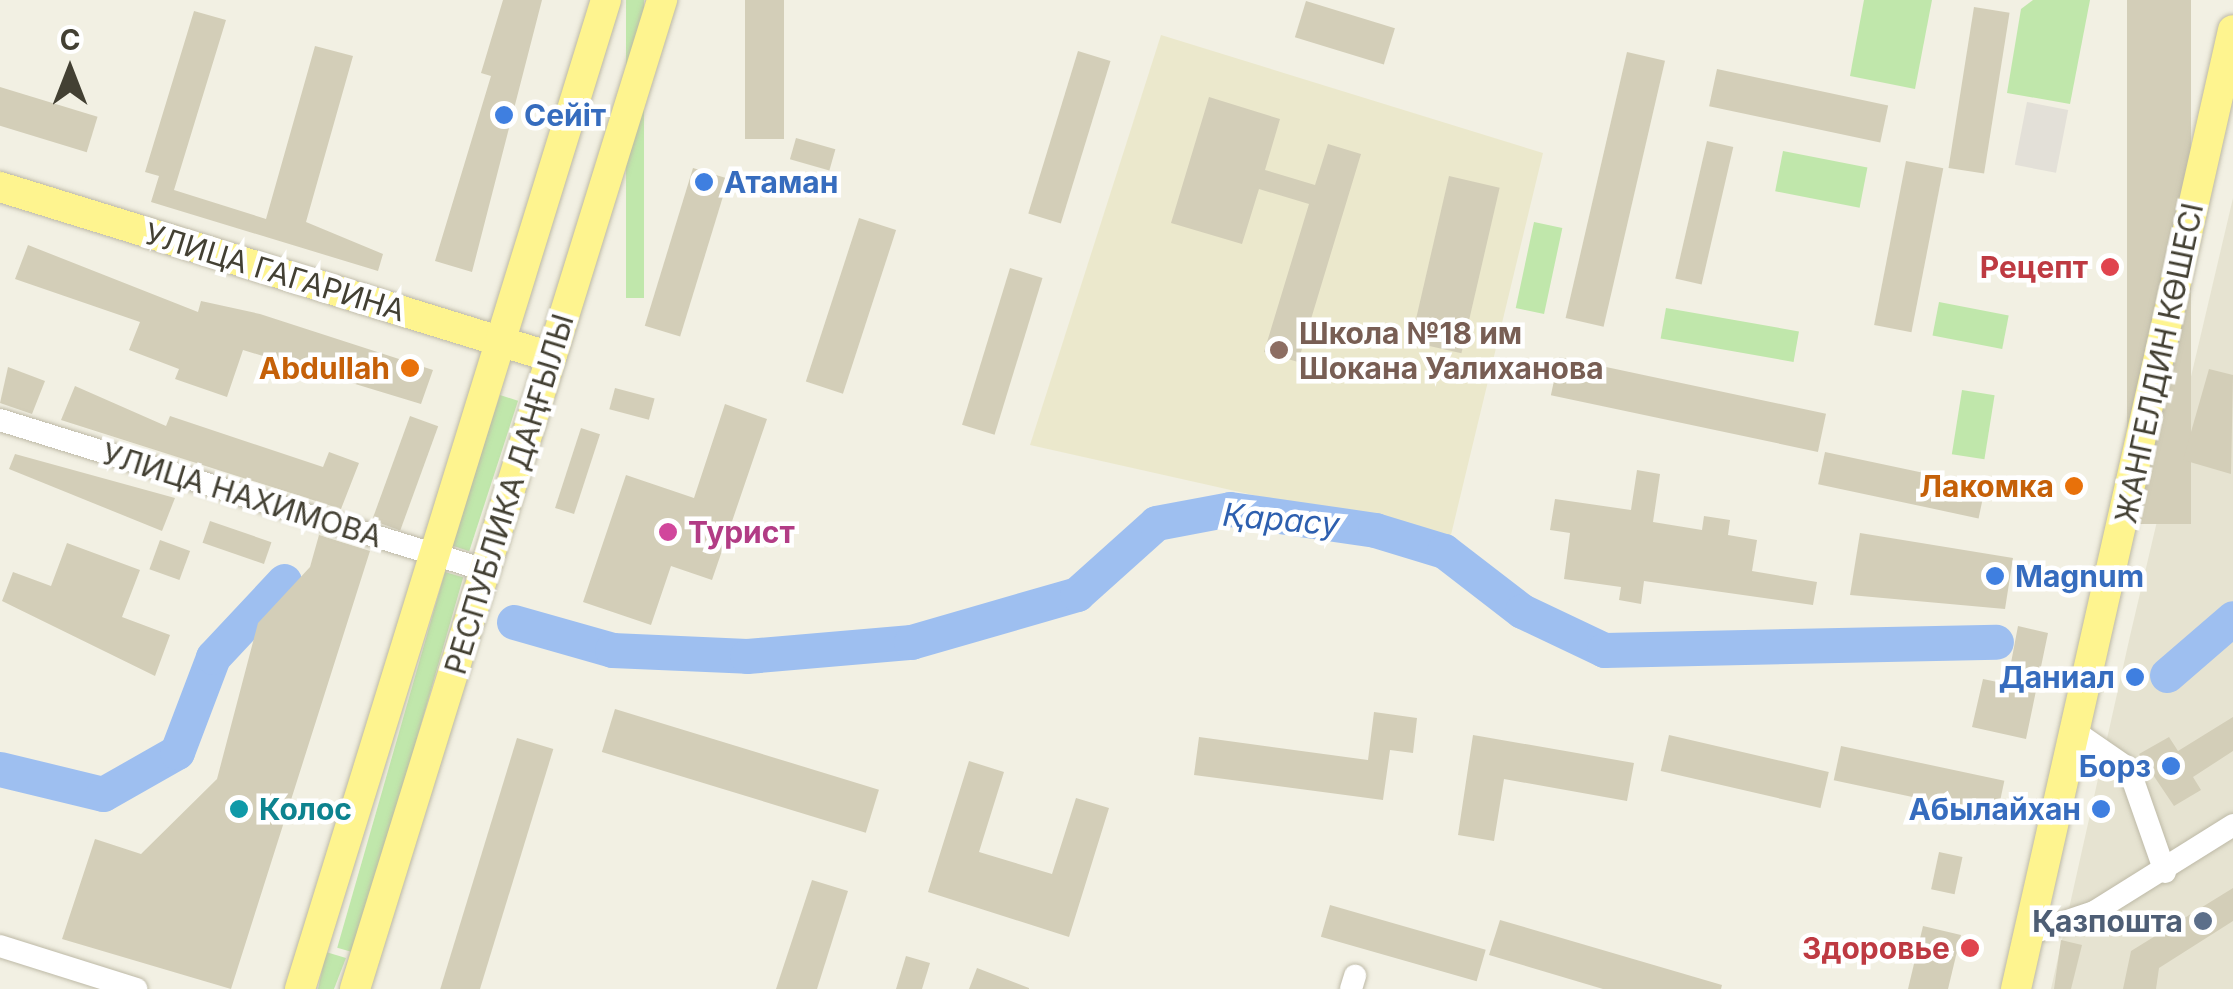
<!DOCTYPE html>
<html>
<head>
<meta charset="utf-8">
<style>
	body { margin:0 }
	#map { position:relative; width:2233px; height:989px; overflow:hidden; background:#f2f0e3; font-family:Inter,sans-serif }
	div>[style] { position:absolute }
	.residential>* { inset:0; background:#e6e3d1 }
	.industrial>* { inset:0; background:#e3e0d8; transform-origin:0 0 }
	.education>* { inset:0; background:#ebe8cc }
	.green>* { inset:0; background:#c0e7ab; transform-origin:0 0 }
	.river>* { height:35px; margin:-17.5px; padding:0 17.5px; transform-origin:17.5px; border-radius:17.5px; background:#9ebff0 }
	.building>* { inset:0; background:#d3ceb8; transform-origin:0 0 }
	.roads { filter:drop-shadow(0 0 2px #bdb9a6) drop-shadow(0 0 2px #bdb9a6) }
	.minor>* { height:22px; margin:-11px; padding:0 11px; transform-origin:11px; border-radius:11px; background:#fff }
	.major>* { height:30px; margin:-15px; padding:0 15px; transform-origin:15px; border-radius:15px; background:#fef48f }
	.dots>* { width:28px; height:28px; translate:-50% -50%; box-sizing:border-box; border:5px solid #fff; border-radius:50% }
	span { translate:-50% -50%; white-space:nowrap; text-align:center; line-height:1.15; -webkit-text-stroke:9px #fff; paint-order:stroke }
	.shop-label { font-size:30px; color:#366cbe; font-weight:700 }
	.left { translate:0 -50%; text-align:left }
	.right { translate:-100% -50%; text-align:right }
	.health-label { font-size:30px; color:#be3a42; font-weight:700 }
	.street-label { font-size:30px; color:#434033 }
	.education-label { font-size:30px; color:#785e54; font-weight:700 }
	.food-label { font-size:30px; color:#c56008; font-weight:700 }
	.hotel-label { font-size:30px; color:#b23c85; font-weight:700 }
	.culture-label { font-size:30px; color:#0d838f; font-weight:700 }
	.service-label { font-size:30px; color:#4e5e75; font-weight:700 }
	.water-label { font-size:32px; color:#2d5faf; font-style:italic }
	.north { position:absolute; left:20px; top:20px; width:100px; height:100px; -webkit-text-stroke:8px #fff; paint-order:stroke; rotate:0deg; font-size:28px; font-weight:700; line-height:40px; text-align:center; color:#434033 }
	.north::after { content:''; display:block; margin:auto; width:35px; height:45px; background:#434033; clip-path:polygon(50% 0,100% 100%,50% 72%,0 100%) }
</style>
</head>
<body>
<div id="map">
	<div class="residential">
		<i style="clip-path:polygon(2233px 198px,2233px 989px,2051px 989px,2130px 636px)"></i>
	</div>
	<div class="industrial">
		<i style="left:2027px;top:102px;width:42px;height:64px;rotate:11deg"></i>
	</div>
	<div class="education">
		<i style="clip-path:polygon(1161px 35px,1543px 153px,1450px 539px,1030px 445px)"></i>
	</div>
	<div class="green">
		<i style="left:626px;top:0;width:18px;height:298px"></i>
		<i style="clip-path:polygon(1864px 0,1932px 0,1915px 89px,1850px 76px)"></i>
		<i style="clip-path:polygon(2033px 0,2090px 0,2070px 104px,2007px 93px,2021px 9px)"></i>
		<i style="left:1783px;top:151px;width:86px;height:41px;rotate:11deg"></i>
		<i style="left:1534px;top:222px;width:29px;height:88px;rotate:12deg"></i>
		<i style="left:1939px;top:302px;width:71px;height:34px;rotate:11deg"></i>
		<i style="left:1666px;top:308px;width:135px;height:31px;rotate:10deg"></i>
		<i style="left:1962px;top:390px;width:33px;height:65px;rotate:9deg"></i>
		<i style="left:500px;top:395px;width:19px;height:158px;rotate:18deg"></i>
		<i style="left:445px;top:572px;width:19px;height:391px;rotate:16deg"></i>
		<i style="clip-path:polygon(326px 952px,346px 958px,334px 989px,318px 989px)"></i>
	</div>
	<div class="river">
		<i style="left:514px;top:622px;width:102px;rotate:15.9deg"></i>
		<i style="left:612px;top:650px;width:135px;rotate:2.5deg"></i>
		<i style="left:747px;top:656px;width:165px;rotate:-4.9deg"></i>
		<i style="left:911px;top:642px;width:173px;rotate:-16.1deg"></i>
		<i style="left:1077px;top:594px;width:106px;rotate:-41.9deg"></i>
		<i style="left:1156px;top:523px;width:75px;rotate:-10.7deg"></i>
		<i style="left:1230px;top:509px;width:147px;rotate:8.2deg"></i>
		<i style="left:1375px;top:530px;width:72px;rotate:16.9deg"></i>
		<i style="left:1444px;top:551px;width:98px;rotate:37.6deg"></i>
		<i style="left:1522px;top:611px;width:91px;rotate:25.4deg"></i>
		<i style="left:1604px;top:650px;width:392px;rotate:-1.2deg"></i>
		<i style="left:2167px;top:675px;width:87px;rotate:-40.8deg"></i>
		<i style="left:0;top:769px;width:106px;rotate:13.6deg"></i>
		<i style="left:103px;top:794px;width:85px;rotate:-29.6deg"></i>
		<i style="left:177px;top:752px;width:102px;rotate:-69.2deg"></i>
		<i style="left:213px;top:657px;width:104px;rotate:-46.9deg"></i>
	</div>
	<div class="building">
		<i style="clip-path:polygon(503px 0,542px 0,472px 272px,435px 261px,491px 76px,481px 73px)"></i>
		<i style="left:745px;top:0;width:39px;height:139px"></i>
		<i style="left:2127px;top:0;width:64px;height:524px"></i>
		<i style="left:1306px;top:1px;width:93px;height:38px;rotate:17deg"></i>
		<i style="left:1974px;top:7px;width:36px;height:163px;rotate:9deg"></i>
		<i style="clip-path:polygon(194px 11px,226px 20px,174px 190px,266px 219px,315px 46px,353px 56px,306px 222px,383px 254px,378px 271px,151px 202px,159px 176px,145px 172px)"></i>
		<i style="left:1078px;top:51px;width:34px;height:170px;rotate:17deg"></i>
		<i style="left:1627px;top:52px;width:39px;height:273px;rotate:13deg"></i>
		<i style="left:1717px;top:69px;width:175px;height:38px;rotate:12deg"></i>
		<i style="left:0;top:87px;width:102px;height:37px;rotate:17deg"></i>
		<i style="clip-path:polygon(1209px 97px,1280px 119px,1265px 170px,1315px 185px,1328px 144px,1361px 154px,1298px 362px,1264px 352px,1309px 204px,1259px 189px,1242px 244px,1171px 223px)"></i>
		<i style="left:796px;top:138px;width:41px;height:22px;rotate:16deg"></i>
		<i style="left:1707px;top:141px;width:27px;height:141px;rotate:13deg"></i>
		<i style="left:1906px;top:161px;width:38px;height:167px;rotate:11deg"></i>
		<i style="left:693px;top:168px;width:37px;height:165px;rotate:17deg"></i>
		<i style="left:1449px;top:176px;width:52px;height:170px;rotate:13deg"></i>
		<i style="left:859px;top:218px;width:39px;height:172px;rotate:18deg"></i>
		<i style="clip-path:polygon(28px 245px,198px 312px,201px 301px,260px 314px,433px 370px,421px 404px,243px 350px,227px 397px,175px 379px,179px 369px,129px 350px,140px 322px,15px 279px)"></i>
		<i style="left:1010px;top:268px;width:34px;height:164px;rotate:17deg"></i>
		<i style="left:1559px;top:357px;width:273px;height:39px;rotate:12deg"></i>
		<i style="clip-path:polygon(8px 367px,45px 381px,32px 414px,0 403px)"></i>
		<i style="clip-path:polygon(2209px 369px,2233px 375px,2231px 474px,2183px 460px)"></i>
		<i style="clip-path:polygon(75px 386px,166px 426px,170px 416px,323px 467px,329px 452px,359px 463px,341px 509px,61px 420px)"></i>
		<i style="left:615px;top:388px;width:41px;height:22px;rotate:15deg"></i>
		<i style="clip-path:polygon(725px 404px,767px 419px,712px 580px,671px 566px,651px 625px,583px 602px,626px 475px,694px 498px)"></i>
		<i style="left:410px;top:416px;width:30px;height:111px;rotate:20deg"></i>
		<i style="left:581px;top:428px;width:20px;height:84px;rotate:18deg"></i>
		<i style="left:1825px;top:452px;width:164px;height:33px;rotate:12deg"></i>
		<i style="clip-path:polygon(15px 454px,175px 498px,162px 531px,9px 469px)"></i>
		<i style="clip-path:polygon(1637px 470px,1660px 474px,1653px 522px,1702px 530px,1704px 516px,1730px 520px,1728px 535px,1757px 540px,1752px 571px,1817px 582px,1813px 605px,1644px 581px,1641px 604px,1619px 600px,1621px 587px,1564px 579px,1570px 533px,1550px 530px,1555px 499px,1631px 510px)"></i>
		<i style="left:210px;top:521px;width:65px;height:23px;rotate:19deg"></i>
		<i style="clip-path:polygon(1860px 533px,2013px 558px,2005px 609px,1850px 595px)"></i>
		<i style="clip-path:polygon(319px 535px,370px 551px,231px 989px,62px 939px,95px 839px,141px 854px,217px 779px,258px 623px,310px 567px)"></i>
		<i style="left:160px;top:540px;width:32px;height:31px;rotate:20deg"></i>
		<i style="clip-path:polygon(67px 543px,140px 570px,122px 617px,170px 635px,155px 676px,2px 601px,13px 572px,51px 586px)"></i>
		<i style="clip-path:polygon(2018px 626px,2048px 633px,2026px 739px,1972px 727px,1983px 679px,2007px 684px)"></i>
		<i style="left:615px;top:709px;width:276px;height:45px;rotate:17deg"></i>
		<i style="clip-path:polygon(1374px 712px,1417px 718px,1413px 753px,1390px 750px,1383px 800px,1194px 775px,1199px 737px,1368px 760px)"></i>
		<i style="clip-path:polygon(2233px 717px,2233px 751px,2193px 777px,2201px 790px,2174px 806px,2139px 754px,2169px 737px,2178px 751px)"></i>
		<i style="clip-path:polygon(1473px 735px,1634px 763px,1627px 801px,1504px 779px,1494px 841px,1458px 835px)"></i>
		<i style="left:1669px;top:735px;width:164px;height:37px;rotate:13deg"></i>
		<i style="left:517px;top:738px;width:38px;height:263px;rotate:17deg"></i>
		<i style="left:1841px;top:746px;width:167px;height:35px;rotate:12deg"></i>
		<i style="clip-path:polygon(969px 761px,1004px 772px,979px 852px,1052px 874px,1076px 798px,1109px 808px,1069px 937px,928px 892px)"></i>
		<i style="left:1939px;top:852px;width:24px;height:38px;rotate:12deg"></i>
		<i style="clip-path:polygon(812px 880px,848px 891px,817px 989px,776px 989px)"></i>
		<i style="clip-path:polygon(2233px 888px,2233px 921px,2159px 968px,2156px 989px,2123px 989px,2131px 951px)"></i>
		<i style="left:1330px;top:905px;width:162px;height:33px;rotate:16deg"></i>
		<i style="clip-path:polygon(1500px 920px,1722px 985px,1721px 989px,1603px 989px,1489px 955px)"></i>
		<i style="clip-path:polygon(1923px 926px,1961px 935px,1948px 989px,1908px 989px)"></i>
		<i style="clip-path:polygon(2061px 940px,2082px 945px,2071px 989px,2054px 989px)"></i>
		<i style="clip-path:polygon(906px 956px,930px 963px,922px 989px,896px 989px)"></i>
		<i style="clip-path:polygon(977px 968px,1029px 988px,1029px 989px,969px 989px)"></i>
	</div>
	<div class="roads">
		<div class="minor">
			<i style="left:0;top:420px;width:508px;rotate:17.19deg"></i>
			<i style="left:2074px;top:731px;width:67px;rotate:34.6deg"></i>
			<i style="left:2129px;top:769px;width:109px;rotate:70.7deg"></i>
			<i style="left:2029px;top:934px;width:69px;rotate:-18.7deg"></i>
			<i style="left:2094px;top:912px;width:164px;rotate:-32deg"></i>
			<i style="left:0;top:946px;width:143px;rotate:17.5deg"></i>
			<i style="left:1351px;top:989px;width:14px;rotate:-73deg"></i>
		</div>
		<div class="major">
			<i style="left:0;top:187px;width:577px;rotate:17.15deg"></i>
			<i style="left:300px;top:989px;width:1035px;rotate:-72.81deg"></i>
			<i style="left:355px;top:989px;width:1036px;rotate:-72.75deg"></i>
			<i style="left:2016px;top:989px;width:983px;rotate:-77.25deg"></i>
		</div>
	</div>
	<div class="dots">
		<i style="left:504px;top:115px;background:#3f7fe0"></i>
		<i style="left:704px;top:182px;background:#3f7fe0"></i>
		<i style="left:2110px;top:267px;background:#e0444e"></i>
		<i style="left:1279px;top:350px;background:#8d6e63"></i>
		<i style="left:410px;top:368px;background:#e8710a"></i>
		<i style="left:2074px;top:486px;background:#e8710a"></i>
		<i style="left:668px;top:532px;background:#d1479c"></i>
		<i style="left:1995px;top:576px;background:#3f7fe0"></i>
		<i style="left:2135px;top:677px;background:#3f7fe0"></i>
		<i style="left:2171px;top:766px;background:#3f7fe0"></i>
		<i style="left:239px;top:809px;background:#0f9aa8"></i>
		<i style="left:2101px;top:809px;background:#3f7fe0"></i>
		<i style="left:2203px;top:921px;background:#5c6f8a"></i>
		<i style="left:1970px;top:948px;background:#e0444e"></i>
	</div>
	<div class="shop-label">
		<span class="left" style="left:524px;top:115px">Сейіт</span>
		<span class="left" style="left:724px;top:182px">Атаман</span>
		<span class="left" style="left:2015px;top:576px">Magnum</span>
		<span class="right" style="left:2115px;top:677px">Даниал</span>
		<span class="right" style="left:2151px;top:766px">Борз</span>
		<span class="right" style="left:2081px;top:809px">Абылайхан</span>
	</div>
	<div class="health-label">
		<span class="right" style="left:2088px;top:267px">Рецепт</span>
		<span class="right" style="left:1950px;top:948px">Здоровье</span>
	</div>
	<div class="street-label">
		<span style="left:275px;top:272px;rotate:17deg">УЛИЦА ГАГАРИНА</span>
		<span style="left:2159px;top:363px;rotate:-78deg">ЖАНГЕЛДИН КӨШЕСІ</span>
		<span style="left:509px;top:494px;rotate:-73deg">РЕСПУБЛИКА ДАҢҒЫЛЫ</span>
		<span style="left:242px;top:495px;rotate:17deg">УЛИЦА НАХИМОВА</span>
	</div>
	<div class="education-label">
		<span class="left" style="left:1299px;top:350px">Школа №18 им<br>Шокана Уалиханова</span>
	</div>
	<div class="food-label">
		<span class="right" style="left:390px;top:368px">Аbdullah</span>
		<span class="right" style="left:2054px;top:486px">Лакомка</span>
	</div>
	<div class="hotel-label">
		<span class="left" style="left:688px;top:532px">Турист</span>
	</div>
	<div class="culture-label">
		<span class="left" style="left:259px;top:809px">Колос</span>
	</div>
	<div class="service-label">
		<span class="right" style="left:2183px;top:921px">Қазпошта</span>
	</div>
	<div class="water-label">
		<span style="left:1281px;top:520px;rotate:5deg">Қарасу</span>
	</div>
	<div class="north">С</div>
</div>
</body>
</html>
